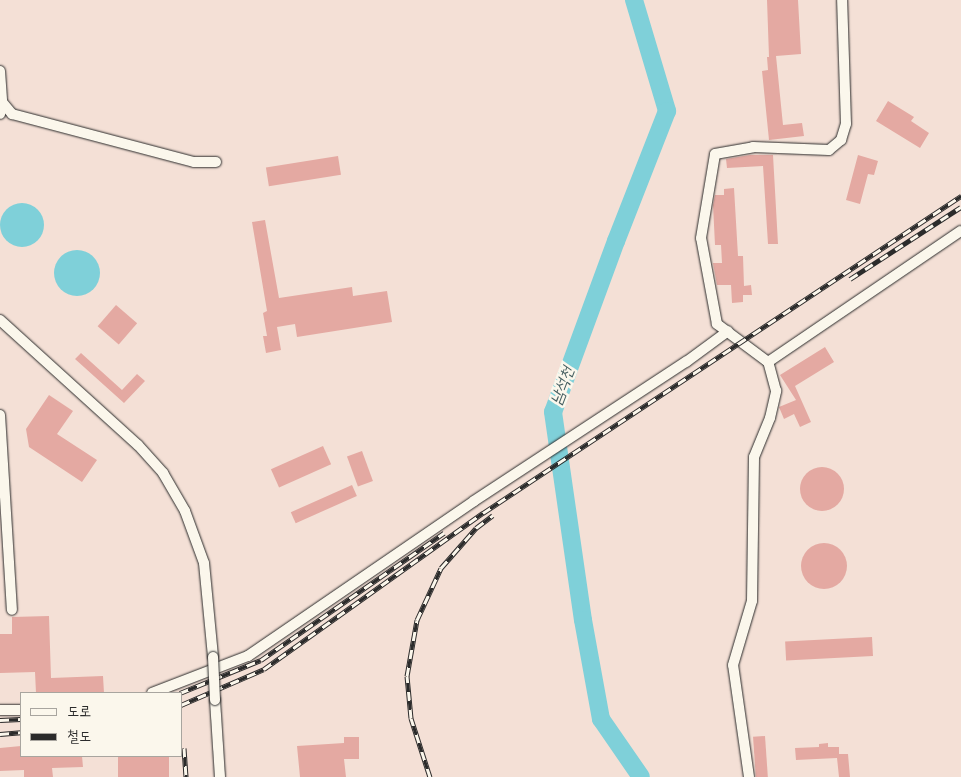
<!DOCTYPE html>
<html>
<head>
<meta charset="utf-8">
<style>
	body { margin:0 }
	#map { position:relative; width:961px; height:777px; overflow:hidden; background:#fbf7ec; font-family:Kalam,"Poor Story",sans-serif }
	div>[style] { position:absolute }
	.built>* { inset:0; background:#f4e0d6 }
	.water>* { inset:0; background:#7fd0d9 }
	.round { border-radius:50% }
	.river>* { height:18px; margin:-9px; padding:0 9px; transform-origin:9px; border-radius:9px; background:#7fd0d9 }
	.building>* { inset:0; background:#e4a9a2; transform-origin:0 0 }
	.roads { filter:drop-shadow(0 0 1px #2b2b2b) drop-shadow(0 0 1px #2b2b2b) }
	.minor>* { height:10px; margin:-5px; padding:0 5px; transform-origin:5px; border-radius:5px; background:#fbf7ec }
	.rail>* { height:5px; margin-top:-2.5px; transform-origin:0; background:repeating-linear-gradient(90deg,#fbf7ec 0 9px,#2b2b2b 0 18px); box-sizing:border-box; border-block:1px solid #2b2b2b }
	.bridges { filter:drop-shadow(0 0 1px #2b2b2b) drop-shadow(0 0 1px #2b2b2b) }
	.minor-bridge>* { height:10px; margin:-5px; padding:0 5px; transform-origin:5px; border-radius:5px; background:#fbf7ec }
	span { translate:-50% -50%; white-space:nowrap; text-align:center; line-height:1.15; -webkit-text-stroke:5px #fbf7ec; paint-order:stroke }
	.water-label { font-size:16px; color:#445d5f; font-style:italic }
	.legend { position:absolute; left:20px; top:692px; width:162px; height:65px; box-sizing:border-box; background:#fbf7ec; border:1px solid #a8a59f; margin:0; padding:6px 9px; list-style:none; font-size:15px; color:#2b2b2b }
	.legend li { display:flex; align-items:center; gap:10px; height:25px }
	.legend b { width:25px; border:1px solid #a8a59f }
</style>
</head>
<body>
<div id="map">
	<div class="built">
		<i style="clip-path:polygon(evenodd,0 0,961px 0,961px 777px,0 777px,0 0,21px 693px,181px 693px,181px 756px,21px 756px,21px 693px)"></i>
	</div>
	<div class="water">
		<i class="round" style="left:0;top:203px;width:44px;height:44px"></i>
		<i class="round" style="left:54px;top:250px;width:46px;height:46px"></i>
	</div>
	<div class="river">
		<i style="left:634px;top:0;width:116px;rotate:73.4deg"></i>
		<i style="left:667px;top:111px;width:140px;rotate:111.4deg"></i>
		<i style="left:616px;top:241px;width:182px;rotate:110.2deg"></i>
		<i style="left:553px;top:412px;width:210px;rotate:81.8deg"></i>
		<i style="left:583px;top:620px;width:101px;rotate:79.7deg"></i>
		<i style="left:601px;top:719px;width:70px;rotate:55.4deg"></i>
	</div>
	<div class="building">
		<i style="clip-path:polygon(767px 0,798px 0,801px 54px,776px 56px,783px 125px,802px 123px,804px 136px,769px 140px,762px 71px,768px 70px,767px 57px,769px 57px)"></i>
		<i style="clip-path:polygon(888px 101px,914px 117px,911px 121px,929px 133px,920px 148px,876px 121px)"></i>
		<i style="clip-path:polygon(750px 155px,773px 155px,778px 244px,768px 244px,763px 166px,727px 168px,726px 159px)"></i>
		<i style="clip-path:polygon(858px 155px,878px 161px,874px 175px,868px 174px,860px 204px,846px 200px)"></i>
		<i style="left:338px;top:156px;width:19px;height:73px;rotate:81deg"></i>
		<i style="clip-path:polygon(734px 188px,738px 256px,743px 256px,744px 286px,751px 285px,752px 295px,743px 295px,743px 302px,732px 303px,731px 285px,717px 285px,713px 263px,722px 263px,721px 245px,715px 245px,713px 205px,715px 195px,724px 195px,724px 189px)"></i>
		<i style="clip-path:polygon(265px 220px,279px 298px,352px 287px,353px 296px,387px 291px,392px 322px,297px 337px,295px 324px,277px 327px,281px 350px,266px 353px,263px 336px,267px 336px,263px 313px,267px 311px,252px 222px)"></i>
		<i style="left:116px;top:305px;width:28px;height:28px;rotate:41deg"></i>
		<i style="clip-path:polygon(825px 347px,834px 362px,795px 386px,811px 422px,800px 427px,794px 414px,784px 419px,779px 407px,796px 400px,780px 375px)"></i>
		<i style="clip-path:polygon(81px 353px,122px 390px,137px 374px,145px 381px,124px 403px,75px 359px)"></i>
		<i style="clip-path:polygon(49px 395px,73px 411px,57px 434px,97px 460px,82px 482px,29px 447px,26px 429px)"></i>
		<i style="left:323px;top:446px;width:20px;height:57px;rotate:66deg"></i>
		<i style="left:362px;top:451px;width:32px;height:16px;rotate:70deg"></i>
		<i class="round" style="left:800px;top:467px;width:44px;height:44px"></i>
		<i style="left:352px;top:485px;width:12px;height:67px;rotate:66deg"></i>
		<i class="round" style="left:801px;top:543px;width:46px;height:46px"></i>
		<i style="clip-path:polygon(49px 616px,51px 678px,103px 676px,104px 693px,36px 693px,35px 672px,0 673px,0 634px,12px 634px,12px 617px)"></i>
		<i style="left:872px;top:637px;width:19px;height:87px;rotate:87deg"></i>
		<i style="left:765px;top:736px;width:41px;height:12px;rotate:86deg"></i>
		<i style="clip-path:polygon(344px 737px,359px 737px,359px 759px,344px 759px,346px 777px,300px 777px,297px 746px,344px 743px)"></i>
		<i style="clip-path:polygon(828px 743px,828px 747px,839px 747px,839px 754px,848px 754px,850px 777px,839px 777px,837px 758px,796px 760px,795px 748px,819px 747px,819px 744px)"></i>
		<i style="clip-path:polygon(21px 746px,21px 756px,82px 756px,83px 767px,52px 768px,53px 777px,24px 777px,24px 770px,0 771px,0 748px)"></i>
		<i style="left:118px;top:756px;width:51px;height:21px"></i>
	</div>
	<div class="roads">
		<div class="minor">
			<i style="left:0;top:71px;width:31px;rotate:86deg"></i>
			<i style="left:2px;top:102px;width:12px;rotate:99deg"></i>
			<i style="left:2px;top:102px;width:16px;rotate:50deg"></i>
			<i style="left:12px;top:114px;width:188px;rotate:14.8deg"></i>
			<i style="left:194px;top:162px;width:22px"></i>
			<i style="left:0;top:320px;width:186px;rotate:42.2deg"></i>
			<i style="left:138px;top:445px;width:38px;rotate:48deg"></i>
			<i style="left:163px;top:473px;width:44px;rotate:59.9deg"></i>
			<i style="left:185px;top:511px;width:55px;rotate:69.9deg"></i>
			<i style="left:204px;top:563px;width:94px;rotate:84.5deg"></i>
			<i style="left:768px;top:362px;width:233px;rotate:-34.2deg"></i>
			<i style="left:0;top:415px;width:195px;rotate:86.5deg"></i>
			<i style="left:152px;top:693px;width:103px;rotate:-21.1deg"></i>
			<i style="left:248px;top:656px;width:274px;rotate:-34.4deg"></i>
			<i style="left:474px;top:501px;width:254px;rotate:-33.3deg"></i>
			<i style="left:686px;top:362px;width:52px;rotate:-36.4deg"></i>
			<i style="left:215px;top:700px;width:77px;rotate:86.3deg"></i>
			<i style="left:0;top:710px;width:21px"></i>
			<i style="left:749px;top:777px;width:113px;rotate:-98.1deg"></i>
			<i style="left:733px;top:665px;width:67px;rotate:-73.5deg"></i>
			<i style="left:752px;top:601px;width:144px;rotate:-89.2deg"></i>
			<i style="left:754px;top:457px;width:42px;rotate:-67.7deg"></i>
			<i style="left:770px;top:418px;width:28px;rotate:-77deg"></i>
			<i style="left:776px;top:391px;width:30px;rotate:-105deg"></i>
			<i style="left:768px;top:362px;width:64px;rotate:-143.3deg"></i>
			<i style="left:717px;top:324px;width:87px;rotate:-100.5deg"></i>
			<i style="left:701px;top:238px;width:85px;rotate:-80.5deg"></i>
			<i style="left:715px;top:154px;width:39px;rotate:-10deg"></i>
			<i style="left:753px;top:147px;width:76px;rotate:2.3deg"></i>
			<i style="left:829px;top:150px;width:16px;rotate:-40deg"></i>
			<i style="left:841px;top:140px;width:17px;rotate:-73deg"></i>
			<i style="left:846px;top:124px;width:124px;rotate:-91.8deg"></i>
		</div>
	</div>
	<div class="rail">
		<i style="left:850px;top:279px;width:132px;rotate:-33deg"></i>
		<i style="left:180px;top:693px;width:87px;rotate:-22.2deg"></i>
		<i style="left:261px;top:660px;width:223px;rotate:-34.8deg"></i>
		<i style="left:181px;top:705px;width:90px;rotate:-23.4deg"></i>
		<i style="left:264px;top:669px;width:269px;rotate:-35.5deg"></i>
		<i style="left:483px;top:513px;width:574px;rotate:-33.55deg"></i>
		<i style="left:0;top:720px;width:21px;rotate:-3deg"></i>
		<i style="left:0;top:734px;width:21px;rotate:-5deg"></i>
		<i style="left:184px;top:748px;width:29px;rotate:86deg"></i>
		<i style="left:430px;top:777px;width:62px;rotate:-107.9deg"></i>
		<i style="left:411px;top:718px;width:42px;rotate:-95.4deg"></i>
		<i style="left:407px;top:676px;width:57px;rotate:-79.9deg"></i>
		<i style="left:417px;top:620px;width:57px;rotate:-65.2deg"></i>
		<i style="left:441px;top:568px;width:53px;rotate:-48.8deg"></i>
		<i style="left:476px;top:528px;width:21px;rotate:-37deg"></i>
	</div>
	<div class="bridges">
		<div class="minor-bridge">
			<i style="left:213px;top:657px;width:43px;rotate:87.3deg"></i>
		</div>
	</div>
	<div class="water-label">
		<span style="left:563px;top:386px;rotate:-69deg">남석천</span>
	</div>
	<ul class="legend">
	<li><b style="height:6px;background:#fbf7ec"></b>도로</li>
	<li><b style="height:6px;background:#2b2b2b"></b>철도</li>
	</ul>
</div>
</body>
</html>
